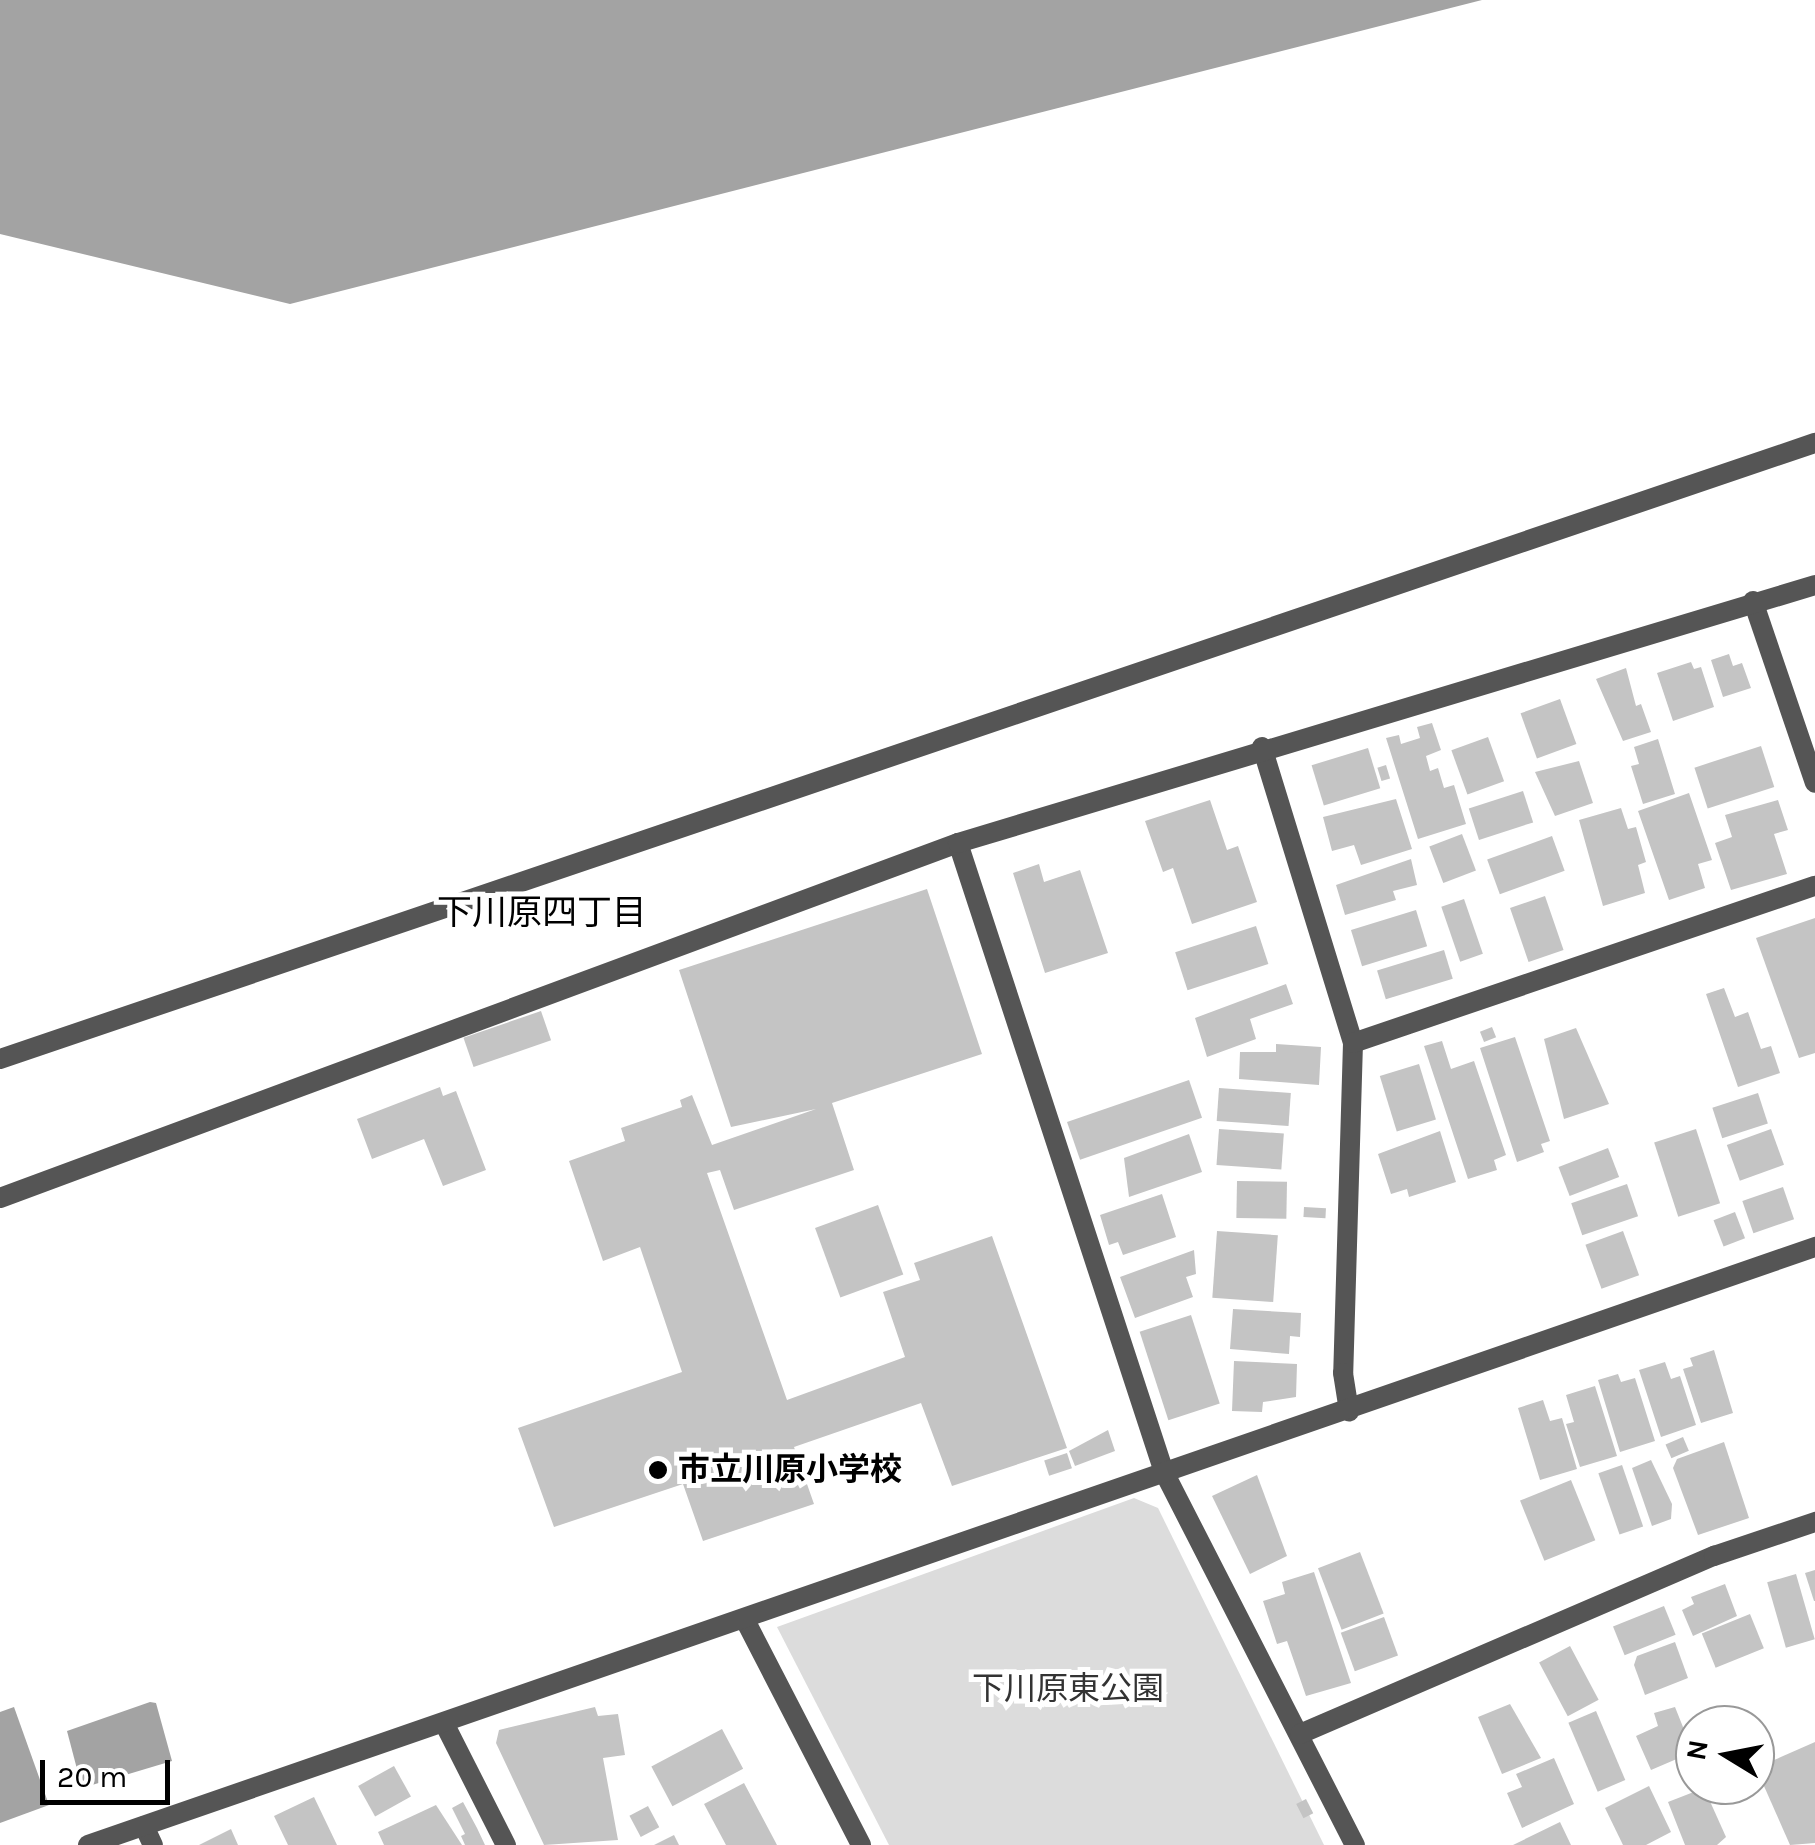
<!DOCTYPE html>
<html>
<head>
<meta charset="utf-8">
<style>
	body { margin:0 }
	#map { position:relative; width:1815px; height:1845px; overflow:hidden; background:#fff; font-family:Karla,"Noto Sans JP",sans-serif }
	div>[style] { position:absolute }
	.green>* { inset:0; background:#dcdcdc }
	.water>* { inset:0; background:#a3a3a3 }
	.building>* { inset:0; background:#c4c4c4; transform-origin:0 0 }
	.street>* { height:20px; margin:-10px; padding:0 10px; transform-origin:10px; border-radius:10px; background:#555 }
	.dots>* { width:28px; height:28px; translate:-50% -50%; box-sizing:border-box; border:5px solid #fff; border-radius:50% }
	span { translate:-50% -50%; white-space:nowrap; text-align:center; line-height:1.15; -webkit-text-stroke:10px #fff; paint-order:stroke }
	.poi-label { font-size:32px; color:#000; font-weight:700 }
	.left { translate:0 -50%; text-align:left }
	.park-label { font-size:32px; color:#333 }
	.neighbourhood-label { font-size:35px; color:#000 }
	.north { position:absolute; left:1675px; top:1705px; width:100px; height:100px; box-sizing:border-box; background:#fff; border:2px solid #999; border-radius:50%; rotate:280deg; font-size:28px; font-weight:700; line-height:40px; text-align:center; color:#000 }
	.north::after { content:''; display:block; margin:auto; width:35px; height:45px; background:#000; clip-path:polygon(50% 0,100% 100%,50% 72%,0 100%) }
	.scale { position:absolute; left:40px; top:1760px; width:130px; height:45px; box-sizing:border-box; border:5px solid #000; border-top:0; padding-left:12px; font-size:30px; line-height:35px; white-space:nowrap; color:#000; -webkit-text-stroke:8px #fff; paint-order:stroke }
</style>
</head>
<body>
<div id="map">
	<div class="green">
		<i style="clip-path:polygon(1134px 1498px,1158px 1508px,1324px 1845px,889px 1845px,777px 1627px)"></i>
	</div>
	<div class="water">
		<i style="clip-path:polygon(0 0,1482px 0,290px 304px,0 234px)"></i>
		<i style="clip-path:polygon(150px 1702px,156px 1703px,172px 1761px,82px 1788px,67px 1731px)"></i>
		<i style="clip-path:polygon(14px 1707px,49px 1805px,0 1823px,0 1712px)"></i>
	</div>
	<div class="building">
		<i style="clip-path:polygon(1729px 654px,1733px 666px,1742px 663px,1751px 688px,1723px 697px,1711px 660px)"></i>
		<i style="clip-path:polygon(1691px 662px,1694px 669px,1701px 667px,1714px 707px,1673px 721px,1657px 673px)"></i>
		<i style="clip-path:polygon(1626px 668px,1636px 706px,1641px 704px,1651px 732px,1623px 741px,1596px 679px)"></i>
		<i style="left:1560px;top:699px;width:48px;height:42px;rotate:70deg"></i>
		<i style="clip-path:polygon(1432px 723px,1441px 750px,1426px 756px,1430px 771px,1438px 768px,1444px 788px,1454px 785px,1466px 824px,1418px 839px,1386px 738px,1399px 735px,1401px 744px,1420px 738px,1417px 727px)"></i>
		<i style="left:1488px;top:737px;width:47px;height:39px;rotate:70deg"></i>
		<i style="clip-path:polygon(1658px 739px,1675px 794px,1643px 804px,1631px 766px,1639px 764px,1634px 747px)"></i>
		<i style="left:1761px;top:746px;width:43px;height:70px;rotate:72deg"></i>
		<i style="left:1368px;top:748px;width:42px;height:59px;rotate:73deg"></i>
		<i style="clip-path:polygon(1579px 761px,1593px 803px,1555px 816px,1535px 772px)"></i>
		<i style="left:1386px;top:765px;width:14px;height:9px;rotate:73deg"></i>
		<i style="left:1523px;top:791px;width:33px;height:57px;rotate:72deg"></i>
		<i style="clip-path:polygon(1689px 793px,1712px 860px,1698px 864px,1705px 888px,1669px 900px,1638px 811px)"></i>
		<i style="clip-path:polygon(1396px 799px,1412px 849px,1361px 865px,1354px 845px,1332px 851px,1323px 817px)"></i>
		<i style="clip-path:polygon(1210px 800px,1227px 850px,1238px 846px,1257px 902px,1192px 924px,1173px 868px,1163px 872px,1145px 821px)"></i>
		<i style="clip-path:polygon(1778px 800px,1788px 830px,1774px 834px,1787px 874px,1731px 890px,1715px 843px,1732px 837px,1725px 815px)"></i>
		<i style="clip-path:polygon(1621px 808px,1628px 829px,1636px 827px,1646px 862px,1638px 865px,1645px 893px,1603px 906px,1579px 820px)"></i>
		<i style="left:1462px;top:834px;width:39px;height:35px;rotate:69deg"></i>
		<i style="left:1552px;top:836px;width:37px;height:69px;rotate:70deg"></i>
		<i style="clip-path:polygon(1411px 859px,1417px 885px,1393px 891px,1396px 900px,1345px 915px,1336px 885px)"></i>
		<i style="clip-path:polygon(1039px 864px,1044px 882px,1080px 870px,1108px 953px,1045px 973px,1013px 873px)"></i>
		<i style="clip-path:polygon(927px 889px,982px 1054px,832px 1103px,854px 1170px,734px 1210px,720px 1170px,707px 1173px,787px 1400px,905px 1357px,883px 1292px,920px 1280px,914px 1263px,992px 1236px,1067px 1448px,952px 1486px,921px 1403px,794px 1447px,814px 1504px,703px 1541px,683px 1484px,554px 1527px,518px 1428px,682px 1372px,640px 1247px,603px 1261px,569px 1161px,625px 1141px,621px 1128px,682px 1107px,680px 1100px,692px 1095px,712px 1145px,816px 1109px,731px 1127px,679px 970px)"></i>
		<i style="left:1545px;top:896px;width:57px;height:37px;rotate:71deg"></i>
		<i style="left:1464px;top:899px;width:58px;height:24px;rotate:71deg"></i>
		<i style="left:1416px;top:910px;width:38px;height:68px;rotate:73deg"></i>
		<i style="clip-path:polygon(1815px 918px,1815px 1053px,1799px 1058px,1756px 938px)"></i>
		<i style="left:1256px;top:926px;width:40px;height:85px;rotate:72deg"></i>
		<i style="left:1444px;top:950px;width:30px;height:70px;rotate:73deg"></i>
		<i style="clip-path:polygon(1286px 984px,1293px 1004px,1250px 1019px,1256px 1039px,1207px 1057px,1195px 1018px)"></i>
		<i style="clip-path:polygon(1724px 988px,1735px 1017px,1748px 1012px,1761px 1049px,1771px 1046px,1780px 1073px,1738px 1087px,1706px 994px)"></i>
		<i style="left:541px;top:1011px;width:31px;height:82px;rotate:71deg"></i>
		<i style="left:1492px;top:1027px;width:11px;height:13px;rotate:68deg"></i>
		<i style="clip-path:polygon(1576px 1028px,1609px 1104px,1564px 1119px,1544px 1039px)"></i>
		<i style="clip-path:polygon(1515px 1037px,1550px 1141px,1541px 1144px,1544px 1152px,1517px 1162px,1480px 1048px)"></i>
		<i style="clip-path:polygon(1442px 1041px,1451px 1069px,1474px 1061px,1506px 1155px,1494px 1160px,1497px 1170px,1468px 1179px,1424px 1046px)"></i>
		<i style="clip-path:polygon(1276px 1044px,1321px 1047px,1319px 1085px,1239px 1079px,1240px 1052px,1276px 1052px)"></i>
		<i style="left:1419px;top:1064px;width:58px;height:41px;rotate:73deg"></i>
		<i style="left:1189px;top:1080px;width:40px;height:129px;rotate:71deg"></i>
		<i style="clip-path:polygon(440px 1087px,443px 1096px,456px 1091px,486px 1170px,443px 1186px,424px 1139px,372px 1159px,357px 1119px)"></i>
		<i style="left:1219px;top:1088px;width:72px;height:33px;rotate:4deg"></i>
		<i style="left:1758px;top:1093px;width:32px;height:48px;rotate:72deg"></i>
		<i style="left:1219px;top:1129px;width:65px;height:36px;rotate:4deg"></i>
		<i style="left:1696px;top:1129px;width:78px;height:44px;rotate:72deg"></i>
		<i style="left:1771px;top:1129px;width:38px;height:47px;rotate:70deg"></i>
		<i style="clip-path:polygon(1440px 1131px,1456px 1182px,1409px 1197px,1407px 1189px,1391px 1194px,1378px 1154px)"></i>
		<i style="clip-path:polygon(1189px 1134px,1202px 1172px,1129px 1197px,1124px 1158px)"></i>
		<i style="left:1608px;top:1148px;width:31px;height:53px;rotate:69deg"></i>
		<i style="left:1237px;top:1181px;width:50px;height:37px;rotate:1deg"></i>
		<i style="left:1627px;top:1184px;width:34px;height:59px;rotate:71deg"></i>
		<i style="left:1783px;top:1187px;width:34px;height:43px;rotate:71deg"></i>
		<i style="clip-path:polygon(1162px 1194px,1176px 1237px,1123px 1255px,1118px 1242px,1109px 1245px,1100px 1215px)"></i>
		<i style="left:878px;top:1205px;width:74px;height:67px;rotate:70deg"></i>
		<i style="left:1304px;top:1207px;width:22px;height:10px;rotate:3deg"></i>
		<i style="left:1735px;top:1212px;width:28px;height:23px;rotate:69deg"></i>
		<i style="left:1217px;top:1231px;width:61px;height:67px;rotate:4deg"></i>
		<i style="left:1623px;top:1231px;width:47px;height:40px;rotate:70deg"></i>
		<i style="clip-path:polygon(1194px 1250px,1196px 1274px,1186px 1277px,1193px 1297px,1135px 1318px,1120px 1277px)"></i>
		<i style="clip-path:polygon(1233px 1309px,1301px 1313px,1300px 1337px,1290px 1336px,1289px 1354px,1230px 1349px)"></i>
		<i style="left:1191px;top:1315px;width:93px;height:54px;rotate:72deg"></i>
		<i style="clip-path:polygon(1714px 1350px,1733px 1413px,1701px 1423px,1683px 1369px,1693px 1366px,1690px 1358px)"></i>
		<i style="clip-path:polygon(1234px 1361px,1297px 1364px,1296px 1397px,1263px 1402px,1262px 1412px,1232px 1411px)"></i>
		<i style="clip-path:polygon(1665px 1362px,1671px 1379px,1680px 1376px,1696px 1425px,1661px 1437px,1639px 1370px)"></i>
		<i style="clip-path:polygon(1618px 1374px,1621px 1382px,1635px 1378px,1655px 1441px,1620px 1452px,1598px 1380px)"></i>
		<i style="clip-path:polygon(1595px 1386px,1617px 1456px,1580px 1467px,1566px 1424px,1574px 1422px,1566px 1395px)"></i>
		<i style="clip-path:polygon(1543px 1400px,1550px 1421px,1562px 1418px,1577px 1469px,1540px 1480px,1518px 1408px)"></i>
		<i style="clip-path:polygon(1108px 1430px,1115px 1451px,1075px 1466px,1069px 1451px)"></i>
		<i style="left:1683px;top:1437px;width:15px;height:19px;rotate:67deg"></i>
		<i style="clip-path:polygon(1724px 1442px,1749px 1518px,1698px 1535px,1673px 1468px,1677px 1459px)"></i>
		<i style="left:1067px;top:1453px;width:16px;height:24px;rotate:72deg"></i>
		<i style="clip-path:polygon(1651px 1460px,1672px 1504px,1671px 1519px,1652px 1526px,1632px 1468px)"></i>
		<i style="left:1622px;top:1465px;width:65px;height:25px;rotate:71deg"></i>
		<i style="clip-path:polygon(1257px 1475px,1287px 1556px,1250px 1574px,1212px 1496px)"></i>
		<i style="left:1571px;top:1480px;width:65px;height:55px;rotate:68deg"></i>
		<i style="left:1360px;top:1552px;width:66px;height:45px;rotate:69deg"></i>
		<i style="clip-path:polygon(1815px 1570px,1815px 1601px,1814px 1601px,1805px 1573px)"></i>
		<i style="clip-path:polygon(1314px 1572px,1351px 1683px,1306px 1696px,1287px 1641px,1277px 1644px,1263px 1601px,1285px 1594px,1282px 1582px)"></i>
		<i style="left:1796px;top:1574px;width:68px;height:30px;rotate:74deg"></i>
		<i style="clip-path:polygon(1725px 1584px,1737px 1616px,1693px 1636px,1682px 1610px,1694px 1604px,1691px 1597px)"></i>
		<i style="left:1664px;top:1606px;width:31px;height:55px;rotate:68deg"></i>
		<i style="left:1750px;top:1614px;width:37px;height:52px;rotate:68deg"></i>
		<i style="left:1384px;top:1617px;width:41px;height:46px;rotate:70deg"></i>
		<i style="clip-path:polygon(1675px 1642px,1688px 1678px,1645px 1695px,1634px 1665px,1637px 1656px)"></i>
		<i style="left:1570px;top:1646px;width:61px;height:35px;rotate:62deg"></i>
		<i style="clip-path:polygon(1510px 1704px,1541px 1758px,1502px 1774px,1478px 1717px)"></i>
		<i style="clip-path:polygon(595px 1707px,598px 1716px,618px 1714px,625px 1755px,603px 1758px,618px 1840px,544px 1845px,496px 1743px,499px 1730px)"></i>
		<i style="clip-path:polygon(1675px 1707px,1693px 1752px,1651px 1770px,1636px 1736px,1658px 1726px,1654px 1713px)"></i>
		<i style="left:1596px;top:1711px;width:75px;height:30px;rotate:67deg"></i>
		<i style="left:722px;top:1729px;width:45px;height:80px;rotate:62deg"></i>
		<i style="clip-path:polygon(1815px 1742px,1815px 1843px,1790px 1845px,1756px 1768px)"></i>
		<i style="clip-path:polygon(1554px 1758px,1574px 1804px,1522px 1828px,1507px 1793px,1522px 1787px,1516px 1774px)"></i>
		<i style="left:394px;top:1766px;width:35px;height:41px;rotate:61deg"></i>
		<i style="clip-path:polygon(744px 1783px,777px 1845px,726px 1845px,704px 1804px)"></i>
		<i style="clip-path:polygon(1649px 1786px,1671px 1832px,1646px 1845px,1623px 1845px,1605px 1808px)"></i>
		<i style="clip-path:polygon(1704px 1788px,1726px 1837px,1717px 1845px,1685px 1845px,1668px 1802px)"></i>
		<i style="clip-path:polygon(314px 1797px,337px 1845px,288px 1845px,274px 1816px)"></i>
		<i style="left:1306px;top:1799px;width:16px;height:11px;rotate:63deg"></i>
		<i style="clip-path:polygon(463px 1802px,477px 1828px,485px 1845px,465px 1845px,461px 1836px,465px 1834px,452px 1808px)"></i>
		<i style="clip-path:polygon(436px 1805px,462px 1845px,384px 1845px,378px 1832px)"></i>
		<i style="left:648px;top:1806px;width:24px;height:21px;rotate:62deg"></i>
		<i style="clip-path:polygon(1560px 1822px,1571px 1845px,1513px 1845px)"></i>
		<i style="clip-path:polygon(231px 1829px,238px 1845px,199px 1845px)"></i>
		<i style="clip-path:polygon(674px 1835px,679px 1845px,654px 1845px)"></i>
	</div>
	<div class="street">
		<i style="left:1753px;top:601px;width:192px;rotate:71.2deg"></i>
		<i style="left:1262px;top:747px;width:310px;rotate:72.9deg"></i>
		<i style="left:1353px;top:1043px;width:330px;rotate:91.7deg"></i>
		<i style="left:1343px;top:1373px;width:39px;rotate:81deg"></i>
		<i style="left:958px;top:843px;width:662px;rotate:71.87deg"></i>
		<i style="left:1164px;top:1472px;width:419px;rotate:62.9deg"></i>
		<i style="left:1353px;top:1043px;width:488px;rotate:-18.8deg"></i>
		<i style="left:0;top:1059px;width:1917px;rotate:-18.75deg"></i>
		<i style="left:0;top:1198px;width:1022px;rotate:-20.33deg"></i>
		<i style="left:958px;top:843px;width:895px;rotate:-16.75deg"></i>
		<i style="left:745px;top:1620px;width:253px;rotate:62.7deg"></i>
		<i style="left:444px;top:1723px;width:137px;rotate:63.1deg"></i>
		<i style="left:1300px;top:1734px;width:451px;rotate:-23.3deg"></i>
		<i style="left:1714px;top:1556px;width:107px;rotate:-18.6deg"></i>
		<i style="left:144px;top:1826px;width:21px;rotate:65deg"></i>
		<i style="left:88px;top:1845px;width:1828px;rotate:-19.1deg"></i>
	</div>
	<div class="dots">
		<i style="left:658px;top:1470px;background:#000"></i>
	</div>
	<div class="poi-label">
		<span class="left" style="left:678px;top:1470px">市立川原小学校</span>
	</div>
	<div class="park-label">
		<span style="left:1068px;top:1689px">下川原東公園</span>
	</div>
	<div class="neighbourhood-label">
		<span style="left:542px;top:913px">下川原四丁目</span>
	</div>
	<div class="north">N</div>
	<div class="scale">20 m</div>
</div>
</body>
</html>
